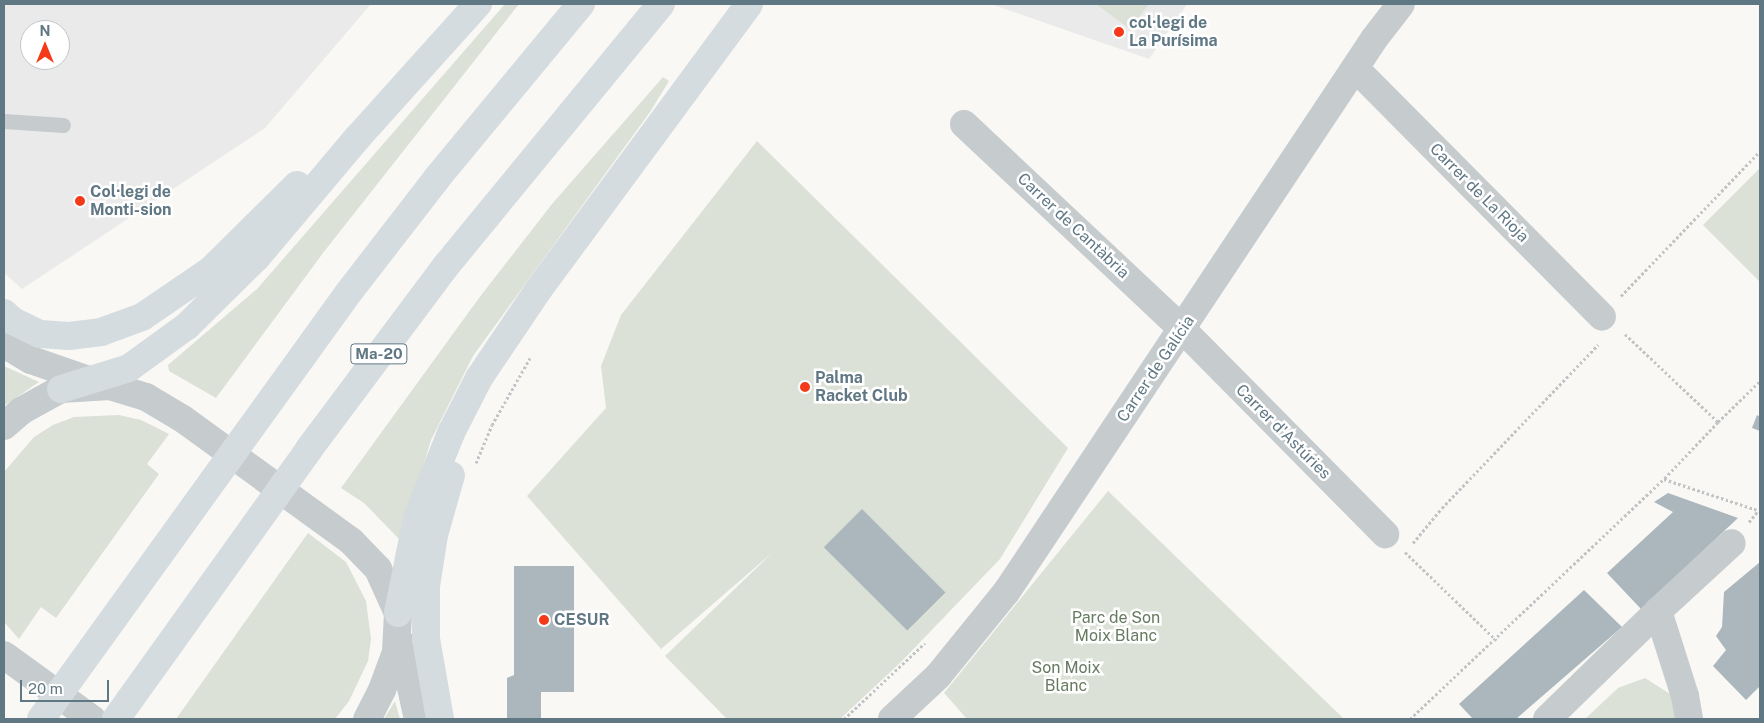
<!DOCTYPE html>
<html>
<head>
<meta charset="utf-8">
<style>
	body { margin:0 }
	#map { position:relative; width:1764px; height:723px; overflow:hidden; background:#f9f8f5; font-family:"Public Sans",sans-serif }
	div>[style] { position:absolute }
	.built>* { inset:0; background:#e9eae9 }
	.green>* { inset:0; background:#dbe1d6 }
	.building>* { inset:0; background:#abb7bc; transform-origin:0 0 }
	.path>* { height:3px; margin-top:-1.5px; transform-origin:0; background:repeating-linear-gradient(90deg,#c1c4c6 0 2.5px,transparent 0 5px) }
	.service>* { height:15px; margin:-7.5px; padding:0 7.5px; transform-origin:7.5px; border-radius:7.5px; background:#c6cbce }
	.minor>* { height:28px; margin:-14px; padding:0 14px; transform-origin:14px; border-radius:14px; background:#c6cbce }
	.tertiary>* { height:28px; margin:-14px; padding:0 14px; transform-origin:14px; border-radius:14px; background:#c6cbce }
	.motorway>* { height:28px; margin:-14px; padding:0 14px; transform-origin:14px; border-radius:14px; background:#d5dcdf }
	.dots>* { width:14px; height:14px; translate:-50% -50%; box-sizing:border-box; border:2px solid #fff; border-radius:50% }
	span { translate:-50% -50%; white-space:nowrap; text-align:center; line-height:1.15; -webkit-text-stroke:5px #fff; paint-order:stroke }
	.shield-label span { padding:1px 4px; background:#fff; border:1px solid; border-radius:4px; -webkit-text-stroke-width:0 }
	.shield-label { font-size:15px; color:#607784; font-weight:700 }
	.poi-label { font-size:16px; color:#607784; font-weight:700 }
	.left { translate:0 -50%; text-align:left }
	.street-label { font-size:16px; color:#607784 }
	.park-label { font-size:16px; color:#677a60 }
	.frame { position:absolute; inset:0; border:5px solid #607784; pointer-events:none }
	.north { position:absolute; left:20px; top:20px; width:50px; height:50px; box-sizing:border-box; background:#fff; border:1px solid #bfc9ce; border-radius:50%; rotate:0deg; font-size:14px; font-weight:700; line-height:20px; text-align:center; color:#607784 }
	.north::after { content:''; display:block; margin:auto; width:18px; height:22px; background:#f53a19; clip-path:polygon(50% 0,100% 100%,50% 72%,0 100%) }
	.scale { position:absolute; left:20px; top:680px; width:89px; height:22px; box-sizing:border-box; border:2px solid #607784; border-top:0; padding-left:6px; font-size:15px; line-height:18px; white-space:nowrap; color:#607784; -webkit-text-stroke:4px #fff; paint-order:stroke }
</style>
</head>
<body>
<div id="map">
	<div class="built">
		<i style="clip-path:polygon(evenodd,4px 4px,371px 4px,265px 128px,22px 289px,4px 273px,4px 4px,30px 30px,60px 30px,60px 60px,30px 60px,30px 30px)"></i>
		<i style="clip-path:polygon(991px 4px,1187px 4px,1149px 59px)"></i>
	</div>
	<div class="green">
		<i style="clip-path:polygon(505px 4px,519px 4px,323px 253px,216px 398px,169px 371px,168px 365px,257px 289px)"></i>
		<i style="clip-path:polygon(1096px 4px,1149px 4px,1130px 29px)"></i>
		<i style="clip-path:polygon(663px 77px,669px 81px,650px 112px,473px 356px,431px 440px,401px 541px,364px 503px,341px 488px,479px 298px,552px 204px)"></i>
		<i style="clip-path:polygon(757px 141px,1068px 448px,1000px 559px,901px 662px,840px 719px,727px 719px,665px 656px,773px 552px,661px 649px,527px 496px,606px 408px,601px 366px,621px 315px)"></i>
		<i style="clip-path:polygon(1760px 168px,1760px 282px,1703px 225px)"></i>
		<i style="clip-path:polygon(4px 366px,39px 382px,4px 406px)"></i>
		<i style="clip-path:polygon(119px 415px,141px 420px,169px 434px,147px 464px,159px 474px,56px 618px,41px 607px,19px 639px,4px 622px,4px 472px,34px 437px,53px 425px,74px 417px)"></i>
		<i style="clip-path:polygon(1108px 491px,1344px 719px,967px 719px,944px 693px)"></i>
		<i style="clip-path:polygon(308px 533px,346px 562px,366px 601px,371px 639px,368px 661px,349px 701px,335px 719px,176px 719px)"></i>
		<i style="clip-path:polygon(1645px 678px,1678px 699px,1682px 719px,1585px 719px,1618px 688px)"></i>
		<i style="clip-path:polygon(395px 701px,400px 719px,384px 719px)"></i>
	</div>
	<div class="building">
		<i style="clip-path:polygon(1757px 415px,1760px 417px,1760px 431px,1752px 428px)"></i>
		<i style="clip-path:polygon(1668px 493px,1738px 518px,1641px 609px,1607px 573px,1673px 512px,1654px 502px)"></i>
		<i style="left:862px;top:509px;width:118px;height:54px;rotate:45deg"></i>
		<i style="clip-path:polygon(1760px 562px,1760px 686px,1746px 700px,1713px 666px,1726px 650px,1716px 636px,1722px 627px,1724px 592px)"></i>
		<i style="clip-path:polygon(514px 566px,574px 566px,574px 692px,541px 692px,541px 719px,507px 719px,507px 678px,514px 675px)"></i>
		<i style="clip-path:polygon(1584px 590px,1622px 627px,1516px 719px,1473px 719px,1459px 704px)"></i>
	</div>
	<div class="path">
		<i style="left:1621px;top:296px;width:201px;rotate:-46.2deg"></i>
		<i style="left:1625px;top:334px;width:128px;rotate:43.4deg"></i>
		<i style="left:1718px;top:422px;width:79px;rotate:133.5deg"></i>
		<i style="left:1718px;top:422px;width:59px;rotate:-44.3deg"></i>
		<i style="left:476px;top:463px;width:41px;rotate:-67.2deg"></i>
		<i style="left:492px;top:425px;width:77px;rotate:-60.4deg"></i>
		<i style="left:1749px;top:522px;width:14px;rotate:-51deg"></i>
		<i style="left:1413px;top:543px;width:45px;rotate:-50.4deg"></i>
		<i style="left:1442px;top:508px;width:226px;rotate:-46.3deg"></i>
		<i style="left:1405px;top:552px;width:127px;rotate:44deg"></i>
		<i style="left:844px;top:719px;width:111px;rotate:-43.2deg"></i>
		<i style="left:1410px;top:719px;width:349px;rotate:-43.4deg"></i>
		<i style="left:1664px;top:479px;width:101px;rotate:18.4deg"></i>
	</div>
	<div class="service">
		<i style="left:4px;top:121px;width:59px;rotate:3.9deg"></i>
	</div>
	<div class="minor">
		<i style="left:1356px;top:69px;width:349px;rotate:45.2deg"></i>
		<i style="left:964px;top:124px;width:299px;rotate:43.2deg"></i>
		<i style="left:1182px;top:329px;width:289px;rotate:45.3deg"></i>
		<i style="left:1658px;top:611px;width:100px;rotate:-42.6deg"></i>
		<i style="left:892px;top:719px;width:63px;rotate:-43.1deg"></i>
		<i style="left:938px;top:676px;width:109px;rotate:-50.9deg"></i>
		<i style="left:1007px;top:591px;width:663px;rotate:-56.38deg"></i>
		<i style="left:1374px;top:39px;width:44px;rotate:-52.4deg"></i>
		<i style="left:1547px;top:719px;width:155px;rotate:-44.2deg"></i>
		<i style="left:1658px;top:611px;width:89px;rotate:72.4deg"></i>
		<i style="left:1685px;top:696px;width:23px;rotate:80deg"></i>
	</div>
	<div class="tertiary">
		<i style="left:4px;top:344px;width:31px;rotate:31deg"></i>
		<i style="left:31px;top:360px;width:67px;rotate:19.2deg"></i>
		<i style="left:4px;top:426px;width:23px;rotate:-41deg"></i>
		<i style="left:21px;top:411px;width:46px;rotate:-28.8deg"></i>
		<i style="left:61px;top:389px;width:49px;rotate:-3.5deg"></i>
		<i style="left:110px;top:386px;width:38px;rotate:17deg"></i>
		<i style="left:146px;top:397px;width:43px;rotate:30.7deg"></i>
		<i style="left:183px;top:419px;width:208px;rotate:36deg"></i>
		<i style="left:351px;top:541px;width:39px;rotate:46deg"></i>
		<i style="left:378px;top:569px;width:48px;rotate:65.6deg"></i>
		<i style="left:398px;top:613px;width:39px;rotate:93deg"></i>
		<i style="left:396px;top:652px;width:40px;rotate:110.2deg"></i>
		<i style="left:382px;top:690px;width:33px;rotate:117deg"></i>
		<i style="left:401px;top:643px;width:78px;rotate:77.4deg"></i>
		<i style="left:4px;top:655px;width:109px;rotate:36deg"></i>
	</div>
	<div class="motorway">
		<i style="left:4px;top:313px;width:12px;rotate:42deg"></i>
		<i style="left:13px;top:321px;width:30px;rotate:26deg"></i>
		<i style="left:40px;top:334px;width:29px;rotate:4deg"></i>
		<i style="left:69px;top:336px;width:32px;rotate:-7deg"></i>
		<i style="left:101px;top:332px;width:44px;rotate:-20.1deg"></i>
		<i style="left:142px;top:317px;width:83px;rotate:-34.3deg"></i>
		<i style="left:211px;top:270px;width:121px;rotate:-44.7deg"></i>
		<i style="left:61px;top:389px;width:71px;rotate:-17.2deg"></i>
		<i style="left:129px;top:368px;width:72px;rotate:-35.9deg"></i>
		<i style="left:187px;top:326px;width:98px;rotate:-44.6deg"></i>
		<i style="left:257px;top:257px;width:158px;rotate:-49.9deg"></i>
		<i style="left:359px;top:136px;width:178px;rotate:-48deg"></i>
		<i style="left:398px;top:613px;width:97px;rotate:-78.7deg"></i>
		<i style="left:417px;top:518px;width:92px;rotate:-68.2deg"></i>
		<i style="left:451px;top:433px;width:62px;rotate:-63deg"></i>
		<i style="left:479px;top:378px;width:107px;rotate:-56deg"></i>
		<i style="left:539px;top:289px;width:354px;rotate:-53.6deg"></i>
		<i style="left:41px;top:719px;width:526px;rotate:-54.2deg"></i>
		<i style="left:349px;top:292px;width:144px;rotate:-52.3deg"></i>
		<i style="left:437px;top:178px;width:226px;rotate:-50.4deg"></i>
		<i style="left:116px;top:719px;width:332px;rotate:-54.4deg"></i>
		<i style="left:309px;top:449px;width:227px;rotate:-53.2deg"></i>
		<i style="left:445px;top:267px;width:340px;rotate:-50.6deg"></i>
		<i style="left:440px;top:719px;width:81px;rotate:-99.9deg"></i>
		<i style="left:426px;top:639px;width:53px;rotate:-90deg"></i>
		<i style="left:426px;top:586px;width:52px;rotate:-81.1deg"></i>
		<i style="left:434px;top:535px;width:62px;rotate:-74.2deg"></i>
	</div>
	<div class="dots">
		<i style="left:1119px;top:32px;background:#f53a19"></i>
		<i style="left:80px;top:201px;background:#f53a19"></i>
		<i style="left:805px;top:387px;background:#f53a19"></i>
		<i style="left:544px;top:620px;background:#f53a19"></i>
	</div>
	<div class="shield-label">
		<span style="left:379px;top:354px">Ma-20</span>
	</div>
	<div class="poi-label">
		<span class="left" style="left:1129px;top:32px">col·legi de<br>La Purísima</span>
		<span class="left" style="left:90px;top:201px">Col·legi de<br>Monti-sion</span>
		<span class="left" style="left:815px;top:387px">Palma<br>Racket Club</span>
		<span class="left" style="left:554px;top:620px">CESUR</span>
	</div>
	<div class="street-label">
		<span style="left:1479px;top:193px;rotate:45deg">Carrer de La Rioja</span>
		<span style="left:1073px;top:226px;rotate:43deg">Carrer de Cantàbria</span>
		<span style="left:1156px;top:369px;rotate:-56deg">Carrer de Galícia</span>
		<span style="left:1283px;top:432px;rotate:45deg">Carrer d'Astúries</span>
	</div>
	<div class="park-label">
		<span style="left:1116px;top:627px">Parc de Son<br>Moix Blanc</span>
		<span style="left:1066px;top:677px">Son Moix<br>Blanc</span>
	</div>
	<div class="frame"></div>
	<div class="north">N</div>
	<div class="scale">20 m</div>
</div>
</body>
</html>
